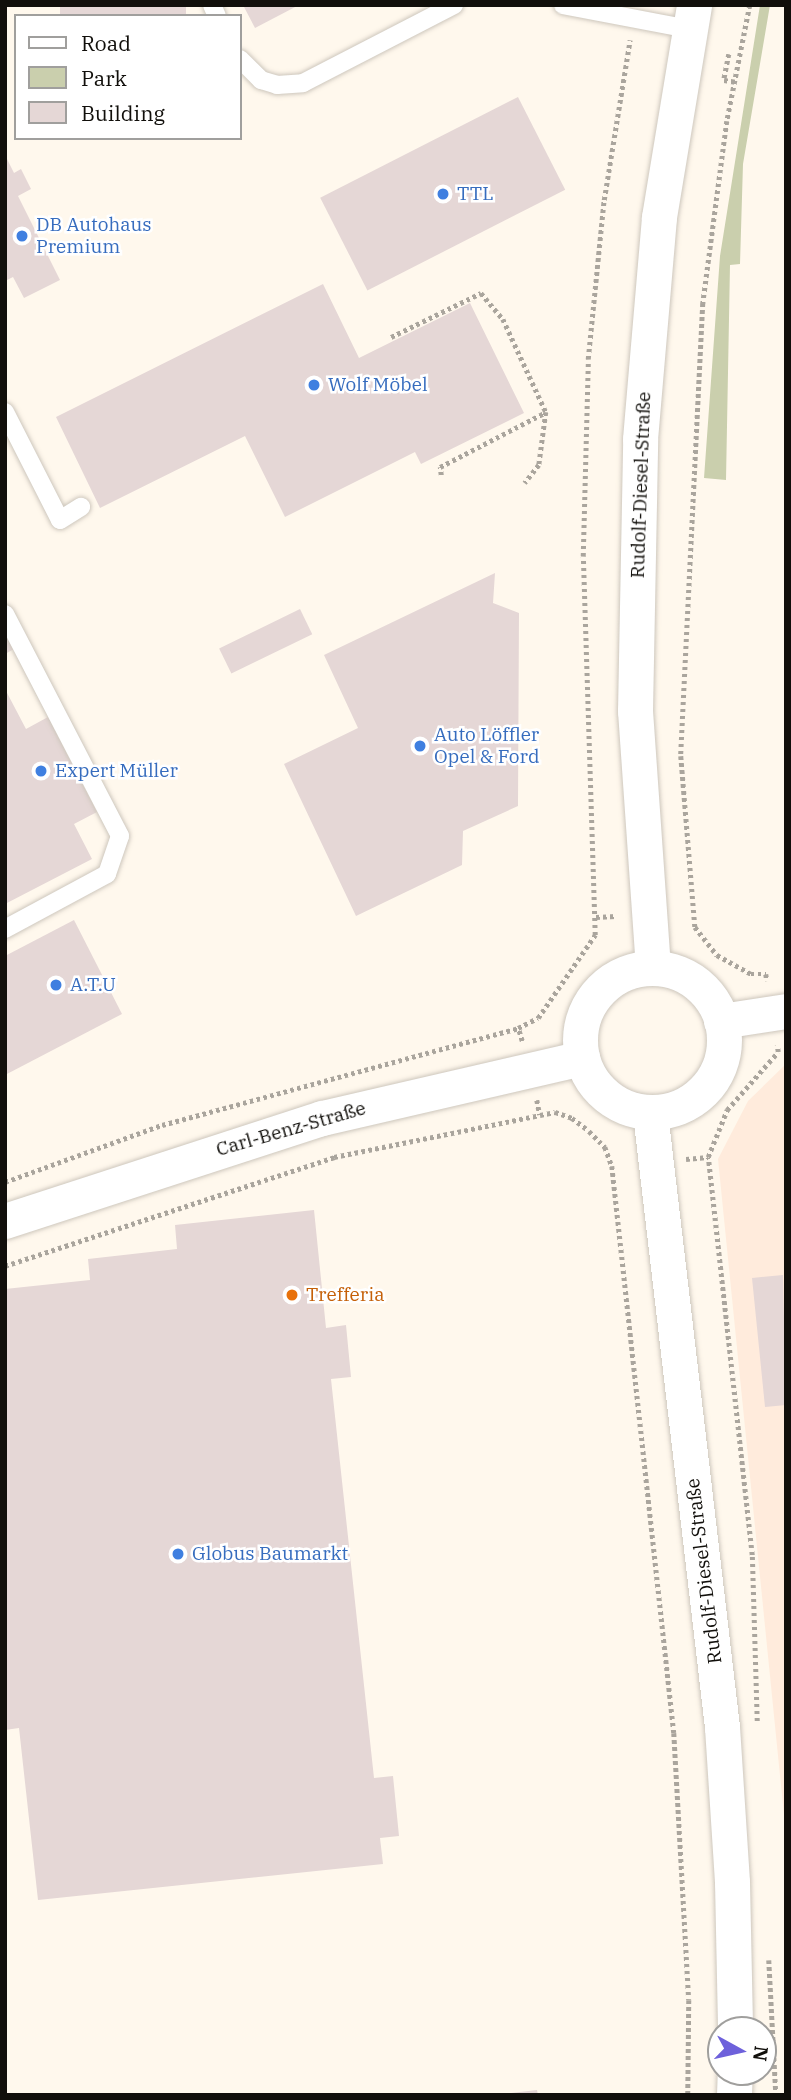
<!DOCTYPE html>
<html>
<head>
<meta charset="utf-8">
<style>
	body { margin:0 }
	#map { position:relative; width:791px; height:2100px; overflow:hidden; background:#fff8ed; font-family:"IBM Plex Serif",serif }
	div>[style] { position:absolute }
	.commercial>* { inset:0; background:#ffebdc }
	.green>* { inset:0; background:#cacfad }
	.building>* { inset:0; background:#e5d7d6; transform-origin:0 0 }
	.path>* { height:4.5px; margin-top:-2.25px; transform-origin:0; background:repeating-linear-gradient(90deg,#aaa59d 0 3.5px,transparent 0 7px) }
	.roads { filter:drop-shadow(0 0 2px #cec7bd) drop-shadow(0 0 2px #cec7bd) }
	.service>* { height:18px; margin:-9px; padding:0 9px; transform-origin:9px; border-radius:9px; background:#fff }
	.minor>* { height:35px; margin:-17.5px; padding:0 17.5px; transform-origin:17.5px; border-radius:17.5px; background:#fff }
	.minor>.ring { margin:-17.5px; padding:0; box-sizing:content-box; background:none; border:35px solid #fff; border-radius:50% }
	.dots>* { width:19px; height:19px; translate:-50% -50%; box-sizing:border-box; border:4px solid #fff; border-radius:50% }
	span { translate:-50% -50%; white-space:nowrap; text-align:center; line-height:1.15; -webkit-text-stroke:5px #fff; paint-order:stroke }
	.shop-label { font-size:19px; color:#366cbe }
	.left { translate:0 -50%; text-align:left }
	.street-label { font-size:19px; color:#110f0b }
	.food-label { font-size:19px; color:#c56008 }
	.frame { position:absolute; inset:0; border:7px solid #110f0b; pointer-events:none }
	.legend { position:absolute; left:14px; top:14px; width:228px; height:126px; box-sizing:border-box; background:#fff; border:2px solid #a09f9d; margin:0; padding:9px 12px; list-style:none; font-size:21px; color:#110f0b }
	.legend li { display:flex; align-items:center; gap:14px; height:35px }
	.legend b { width:35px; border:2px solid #a09f9d }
	.north { position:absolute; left:707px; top:2016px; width:70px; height:70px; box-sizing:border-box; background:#fff; border:2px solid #a09f9d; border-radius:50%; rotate:98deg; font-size:19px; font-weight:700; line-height:28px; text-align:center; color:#110f0b }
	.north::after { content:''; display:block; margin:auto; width:24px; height:32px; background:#6e61db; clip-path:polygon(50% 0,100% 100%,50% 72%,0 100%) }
</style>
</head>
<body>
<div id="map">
	<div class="commercial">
		<i style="clip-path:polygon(786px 1064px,786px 1835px,718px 1159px,748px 1101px)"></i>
	</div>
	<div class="green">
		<i style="clip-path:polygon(760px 5px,770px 5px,743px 164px,740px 264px,730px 265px,726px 480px,704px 478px,720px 256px)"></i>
	</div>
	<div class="building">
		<i style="left:60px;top:5px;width:126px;height:13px"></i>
		<i style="clip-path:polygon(243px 5px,299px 5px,255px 28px)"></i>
		<i style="left:518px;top:97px;width:104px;height:222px;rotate:63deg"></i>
		<i style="clip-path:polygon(5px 155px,14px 173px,21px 169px,31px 189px,18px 196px,60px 280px,24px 298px,13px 277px,5px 281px)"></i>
		<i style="clip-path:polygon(323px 284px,359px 358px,470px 303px,524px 413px,421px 464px,415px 452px,285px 517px,245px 436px,100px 508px,56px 417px)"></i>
		<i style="clip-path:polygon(495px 573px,493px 603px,519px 613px,518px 806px,463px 831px,462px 865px,356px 916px,284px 764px,358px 728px,324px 655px)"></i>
		<i style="left:300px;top:609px;width:28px;height:90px;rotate:64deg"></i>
		<i style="clip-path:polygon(5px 633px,14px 649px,5px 654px)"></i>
		<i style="clip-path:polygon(5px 689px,26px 729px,48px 717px,97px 812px,74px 824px,92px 859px,5px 904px)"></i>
		<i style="clip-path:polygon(74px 920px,122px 1014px,5px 1075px,5px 956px)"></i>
		<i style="clip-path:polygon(314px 1210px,326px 1328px,346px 1325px,351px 1377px,331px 1379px,374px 1778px,393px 1776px,399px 1836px,380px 1838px,383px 1864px,38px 1900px,19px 1728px,5px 1730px,5px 1289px,90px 1280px,88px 1259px,177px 1249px,175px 1225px)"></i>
		<i style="clip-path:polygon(783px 1275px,786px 1405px,765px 1407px,752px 1278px)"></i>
		<i style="clip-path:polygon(537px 2090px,538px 2095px,511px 2095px,511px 2093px)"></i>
	</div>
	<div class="path">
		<i style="left:750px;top:5px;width:118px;rotate:101.2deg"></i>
		<i style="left:727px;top:121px;width:184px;rotate:97.5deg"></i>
		<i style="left:703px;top:303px;width:454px;rotate:92.8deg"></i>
		<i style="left:681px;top:756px;width:172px;rotate:85.3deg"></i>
		<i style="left:695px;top:927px;width:36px;rotate:52deg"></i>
		<i style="left:717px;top:955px;width:39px;rotate:29deg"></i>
		<i style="left:751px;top:974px;width:15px"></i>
		<i style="left:766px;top:974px;width:7px;rotate:82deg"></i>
		<i style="left:729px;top:54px;width:26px;rotate:101deg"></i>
		<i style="left:724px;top:80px;width:13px;rotate:9deg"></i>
		<i style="left:391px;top:337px;width:100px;rotate:-26.1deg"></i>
		<i style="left:481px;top:293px;width:34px;rotate:50deg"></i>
		<i style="left:503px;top:319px;width:102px;rotate:65.2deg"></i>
		<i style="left:546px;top:412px;width:53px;rotate:97.5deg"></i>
		<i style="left:539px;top:465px;width:23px;rotate:128deg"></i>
		<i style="left:441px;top:475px;width:8px;rotate:-97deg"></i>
		<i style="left:440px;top:467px;width:119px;rotate:-27.4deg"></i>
		<i style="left:596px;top:917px;width:20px;rotate:-3deg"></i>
		<i style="left:522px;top:1041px;width:14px;rotate:-107deg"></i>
		<i style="left:518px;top:1028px;width:22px;rotate:-27deg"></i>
		<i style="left:538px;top:1018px;width:101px;rotate:-55.5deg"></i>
		<i style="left:595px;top:935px;width:379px;rotate:-91.8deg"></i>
		<i style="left:583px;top:556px;width:197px;rotate:-88.5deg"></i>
		<i style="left:588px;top:359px;width:160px;rotate:-84.3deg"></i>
		<i style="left:604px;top:200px;width:162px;rotate:-80.8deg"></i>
		<i style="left:537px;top:1100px;width:15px;rotate:79deg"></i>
		<i style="left:540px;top:1115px;width:15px;rotate:-11deg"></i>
		<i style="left:555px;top:1112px;width:18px;rotate:19deg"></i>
		<i style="left:572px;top:1118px;width:21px;rotate:37deg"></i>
		<i style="left:589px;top:1131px;width:23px;rotate:45deg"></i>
		<i style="left:605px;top:1147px;width:20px;rotate:70deg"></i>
		<i style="left:612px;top:1166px;width:570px;rotate:83.76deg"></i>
		<i style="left:674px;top:1733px;width:267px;rotate:86.8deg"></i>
		<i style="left:689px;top:2000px;width:95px;rotate:90.6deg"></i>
		<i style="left:686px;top:1159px;width:22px;rotate:-5deg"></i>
		<i style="left:5px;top:1182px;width:167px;rotate:-20deg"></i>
		<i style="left:162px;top:1125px;width:369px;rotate:-15.2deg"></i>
		<i style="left:5px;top:1266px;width:347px;rotate:-18.3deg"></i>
		<i style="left:334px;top:1157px;width:210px;rotate:-11.5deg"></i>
		<i style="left:757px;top:1721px;width:166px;rotate:-91.7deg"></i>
		<i style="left:752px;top:1555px;width:400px;rotate:-96.3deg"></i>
		<i style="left:708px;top:1157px;width:51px;rotate:-68deg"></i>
		<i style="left:727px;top:1110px;width:77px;rotate:-48.7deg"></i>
		<i style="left:778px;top:1052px;width:7px;rotate:-98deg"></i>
		<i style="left:769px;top:1960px;width:135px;rotate:87deg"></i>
	</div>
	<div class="roads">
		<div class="service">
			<i style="left:212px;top:5px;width:12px;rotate:66deg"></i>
			<i style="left:563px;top:5px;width:128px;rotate:10.8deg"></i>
			<i style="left:240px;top:59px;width:30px;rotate:45deg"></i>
			<i style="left:261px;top:80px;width:17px;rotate:17deg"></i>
			<i style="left:277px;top:85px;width:26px;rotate:-4deg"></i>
			<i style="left:303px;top:83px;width:170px;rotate:-27.3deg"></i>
			<i style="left:5px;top:412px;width:121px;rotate:63deg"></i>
			<i style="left:60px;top:520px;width:25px;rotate:-32deg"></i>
			<i style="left:5px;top:614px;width:250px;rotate:62.6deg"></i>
			<i style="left:120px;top:836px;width:40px;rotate:108.9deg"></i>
			<i style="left:107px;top:874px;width:116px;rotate:151.7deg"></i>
		</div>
		<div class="minor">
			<i style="left:653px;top:968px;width:258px;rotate:-94deg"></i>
			<i style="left:635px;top:711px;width:272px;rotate:-88.9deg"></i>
			<i style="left:640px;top:439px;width:223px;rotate:-85.1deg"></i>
			<i style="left:659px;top:217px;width:215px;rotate:-80.6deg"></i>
			<i class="ring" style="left:580px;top:968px;width:109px;height:109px"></i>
			<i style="left:721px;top:1021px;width:66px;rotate:-8.7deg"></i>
			<i style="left:650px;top:1113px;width:618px;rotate:83.31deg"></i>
			<i style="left:722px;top:1727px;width:155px;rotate:86.3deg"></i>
			<i style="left:732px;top:1882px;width:148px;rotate:88.8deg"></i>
			<i style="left:5px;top:1221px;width:333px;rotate:-18deg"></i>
			<i style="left:322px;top:1118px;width:267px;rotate:-13deg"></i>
			<i style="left:734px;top:2095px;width:23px;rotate:-88deg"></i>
		</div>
	</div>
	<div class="dots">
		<i style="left:443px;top:194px;background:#3f7fe0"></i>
		<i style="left:22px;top:236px;background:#3f7fe0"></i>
		<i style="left:314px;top:385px;background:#3f7fe0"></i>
		<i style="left:420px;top:746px;background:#3f7fe0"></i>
		<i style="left:41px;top:771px;background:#3f7fe0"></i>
		<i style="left:56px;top:985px;background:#3f7fe0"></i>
		<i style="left:292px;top:1295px;background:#e8710a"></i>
		<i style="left:178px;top:1554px;background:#3f7fe0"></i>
	</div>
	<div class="shop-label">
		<span class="left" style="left:457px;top:194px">TTL</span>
		<span class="left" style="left:36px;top:236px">DB Autohaus<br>Premium</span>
		<span class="left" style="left:328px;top:385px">Wolf Möbel</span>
		<span class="left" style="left:434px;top:746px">Auto Löffler<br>Opel &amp; Ford</span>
		<span class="left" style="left:55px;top:771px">Expert Müller</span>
		<span class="left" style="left:70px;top:985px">A.T.U</span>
		<span class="left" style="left:192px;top:1554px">Globus Baumarkt</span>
	</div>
	<div class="street-label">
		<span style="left:641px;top:485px;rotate:-88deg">Rudolf-Diesel-Straße</span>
		<span style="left:291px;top:1129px;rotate:-16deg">Carl-Benz-Straße</span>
		<span style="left:704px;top:1571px;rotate:-97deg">Rudolf-Diesel-Straße</span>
	</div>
	<div class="food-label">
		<span class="left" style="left:306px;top:1295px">Trefferia</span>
	</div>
	<div class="frame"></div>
	<ul class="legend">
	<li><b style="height:9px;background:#fff"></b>Road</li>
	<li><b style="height:19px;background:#cacfad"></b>Park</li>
	<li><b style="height:19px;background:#e5d7d6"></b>Building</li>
	</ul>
	<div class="north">N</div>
</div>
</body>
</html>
